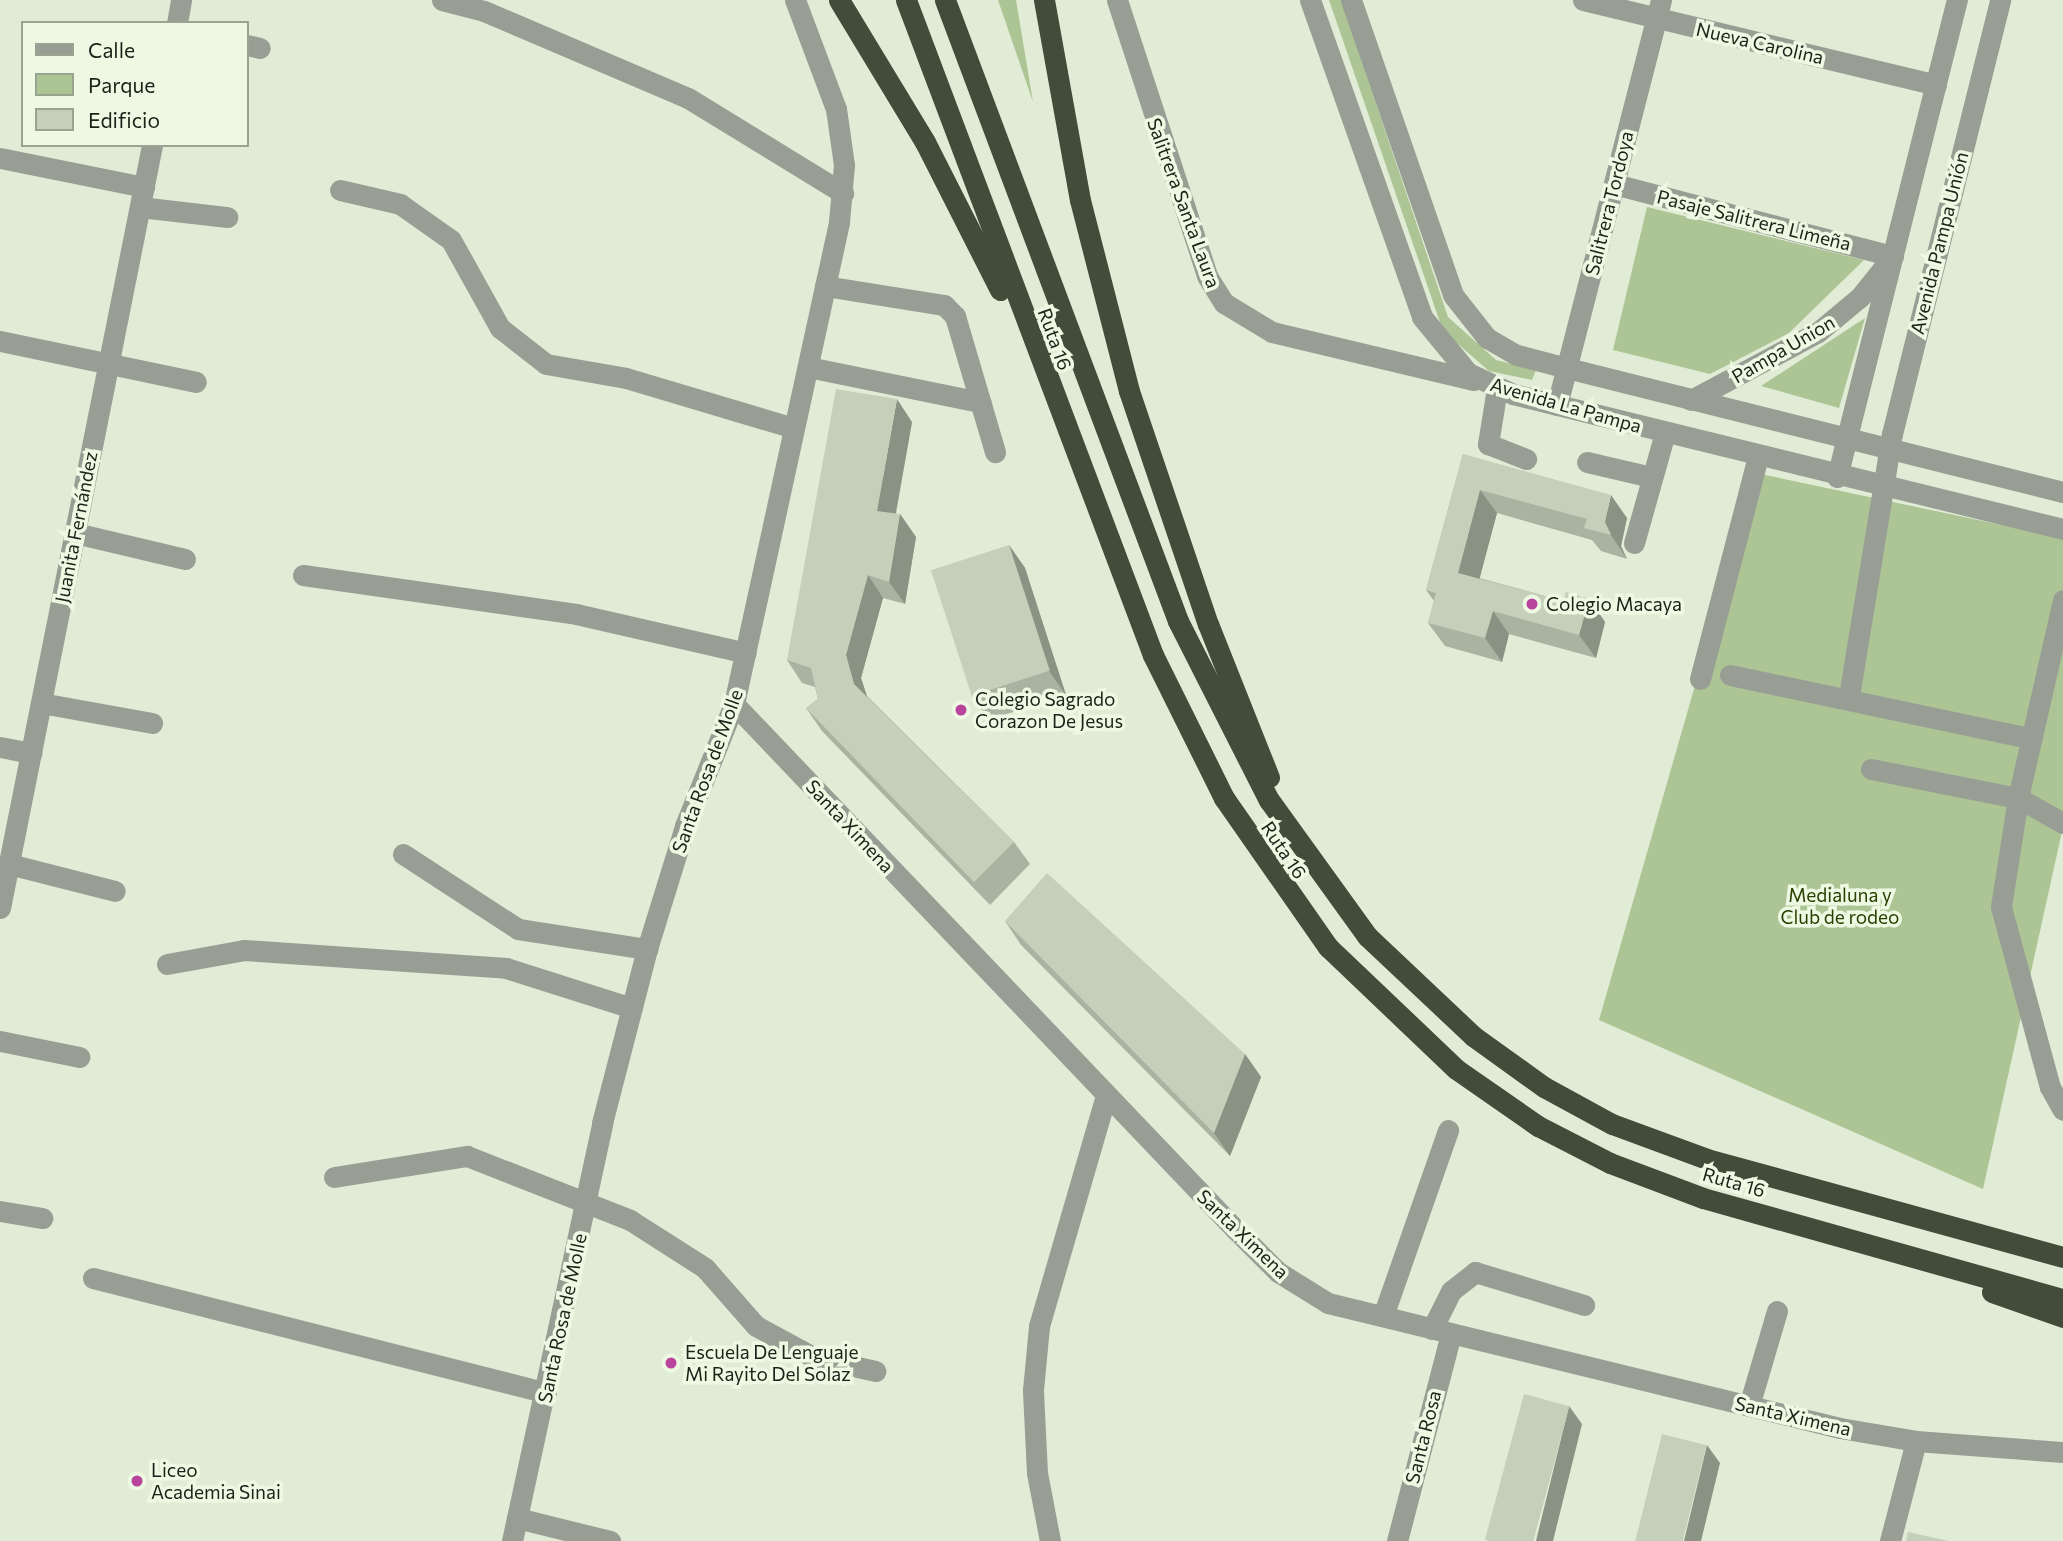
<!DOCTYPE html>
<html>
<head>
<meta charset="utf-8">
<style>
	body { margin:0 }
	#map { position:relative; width:2063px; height:1541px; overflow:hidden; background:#e1ecd6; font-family:Commissioner,sans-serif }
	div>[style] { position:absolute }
	.green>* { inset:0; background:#adc495 }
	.minor>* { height:21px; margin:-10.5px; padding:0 10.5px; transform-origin:10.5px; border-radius:10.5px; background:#999e95 }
	.highway>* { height:21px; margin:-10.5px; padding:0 10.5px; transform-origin:10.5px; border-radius:10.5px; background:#434c3a }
	.wall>* { inset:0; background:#a9b3a1 }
	.shaded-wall>* { inset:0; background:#8a9283 }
	.building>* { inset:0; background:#c5d0bb; transform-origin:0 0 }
	.dots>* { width:19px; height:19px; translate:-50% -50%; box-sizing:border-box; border:4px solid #eef9e3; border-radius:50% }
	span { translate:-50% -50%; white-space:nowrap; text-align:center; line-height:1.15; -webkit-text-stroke:7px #eef9e3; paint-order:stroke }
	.street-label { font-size:19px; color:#1d2119 }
	.poi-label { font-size:19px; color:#1d2119 }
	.left { translate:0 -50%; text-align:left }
	.park-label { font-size:19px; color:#293f00 }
	.legend { position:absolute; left:21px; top:21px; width:228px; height:126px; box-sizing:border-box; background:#eef9e3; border:2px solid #9aa392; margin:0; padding:9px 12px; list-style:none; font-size:21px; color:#1d2119 }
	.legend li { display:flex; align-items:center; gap:14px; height:35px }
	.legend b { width:35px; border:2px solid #9aa392 }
</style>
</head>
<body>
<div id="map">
	<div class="green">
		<i style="clip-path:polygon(998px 0,1016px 0,1033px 102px)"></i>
		<i style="clip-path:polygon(1329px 0,1341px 0,1448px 317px,1496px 360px,1536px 370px,1532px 380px,1489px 371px,1443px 331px)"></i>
		<i style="clip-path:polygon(1647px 207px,1864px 260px,1789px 333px,1710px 374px,1613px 350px)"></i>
		<i style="clip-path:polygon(1865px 318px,1839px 408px,1761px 386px)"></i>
		<i style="clip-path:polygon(1756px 473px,2063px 538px,2063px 827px,1983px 1189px,1599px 1020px)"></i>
	</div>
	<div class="minor">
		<i style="left:442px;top:0;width:43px;rotate:14.7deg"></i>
		<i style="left:484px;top:11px;width:222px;rotate:23.1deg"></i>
		<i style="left:688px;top:98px;width:182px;rotate:31.5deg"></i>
		<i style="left:1117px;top:0;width:290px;rotate:71.9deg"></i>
		<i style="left:1207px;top:276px;width:32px;rotate:58deg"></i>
		<i style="left:1224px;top:303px;width:56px;rotate:31.1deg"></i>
		<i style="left:1272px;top:332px;width:207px;rotate:13.4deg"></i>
		<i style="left:1310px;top:0;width:336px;rotate:70.5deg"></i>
		<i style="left:1422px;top:317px;width:72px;rotate:50.6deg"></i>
		<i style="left:1468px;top:373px;width:50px;rotate:25deg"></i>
		<i style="left:1513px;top:394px;width:566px;rotate:13.79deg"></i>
		<i style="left:1351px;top:0;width:312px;rotate:70.9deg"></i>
		<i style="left:1453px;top:295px;width:55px;rotate:51.7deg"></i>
		<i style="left:1487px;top:338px;width:34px;rotate:30deg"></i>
		<i style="left:1517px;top:355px;width:52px;rotate:14.6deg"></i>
		<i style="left:1567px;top:368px;width:511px;rotate:14.04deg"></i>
		<i style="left:1583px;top:0;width:363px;rotate:13.5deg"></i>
		<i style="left:177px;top:23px;width:23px;rotate:-80deg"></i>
		<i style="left:247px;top:45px;width:13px;rotate:13deg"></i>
		<i style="left:0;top:158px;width:147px;rotate:11.4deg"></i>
		<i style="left:1614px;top:184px;width:288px;rotate:14.5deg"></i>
		<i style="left:1893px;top:256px;width:53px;rotate:128.8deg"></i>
		<i style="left:1860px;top:297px;width:55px;rotate:140.2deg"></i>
		<i style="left:1818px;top:332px;width:144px;rotate:151.8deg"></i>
		<i style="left:340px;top:190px;width:62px;rotate:13.1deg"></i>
		<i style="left:400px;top:204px;width:62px;rotate:35.2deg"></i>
		<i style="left:451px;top:240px;width:101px;rotate:60.9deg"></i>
		<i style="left:500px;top:328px;width:58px;rotate:38deg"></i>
		<i style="left:546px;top:364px;width:81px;rotate:9.9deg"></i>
		<i style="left:626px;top:378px;width:175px;rotate:16.6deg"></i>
		<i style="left:140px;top:207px;width:88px;rotate:6.6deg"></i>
		<i style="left:825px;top:286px;width:121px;rotate:9.1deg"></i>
		<i style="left:944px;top:305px;width:16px;rotate:45deg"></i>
		<i style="left:955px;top:316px;width:142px;rotate:73.6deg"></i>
		<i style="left:0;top:341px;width:200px;rotate:11.8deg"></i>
		<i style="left:808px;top:367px;width:176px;rotate:11.5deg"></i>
		<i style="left:1497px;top:388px;width:57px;rotate:99.1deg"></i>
		<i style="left:1488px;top:444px;width:41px;rotate:21.5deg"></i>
		<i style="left:1557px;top:405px;width:418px;rotate:-75.6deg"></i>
		<i style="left:1587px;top:462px;width:66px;rotate:13.2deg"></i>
		<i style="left:1837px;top:477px;width:492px;rotate:-75.9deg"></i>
		<i style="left:75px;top:533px;width:113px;rotate:13.3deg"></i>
		<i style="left:1634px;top:543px;width:114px;rotate:-74.3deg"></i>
		<i style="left:303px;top:575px;width:276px;rotate:8.1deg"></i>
		<i style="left:576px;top:614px;width:174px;rotate:12.9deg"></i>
		<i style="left:1730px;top:675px;width:305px;rotate:11.9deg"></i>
		<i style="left:1700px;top:679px;width:230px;rotate:-75.4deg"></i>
		<i style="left:1849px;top:696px;width:266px;rotate:-80.7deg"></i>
		<i style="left:1892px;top:434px;width:447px;rotate:-76deg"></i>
		<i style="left:41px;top:703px;width:113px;rotate:10.2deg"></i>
		<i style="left:734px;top:704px;width:726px;rotate:46.34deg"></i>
		<i style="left:1235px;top:1229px;width:61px;rotate:45deg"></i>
		<i style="left:1278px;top:1272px;width:59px;rotate:31.8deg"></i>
		<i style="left:1328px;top:1303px;width:527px;rotate:13.72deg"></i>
		<i style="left:1840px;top:1428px;width:77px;rotate:9.7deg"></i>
		<i style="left:1916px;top:1441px;width:147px;rotate:4.3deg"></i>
		<i style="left:0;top:747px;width:32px;rotate:11deg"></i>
		<i style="left:1871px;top:769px;width:150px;rotate:11.2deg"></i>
		<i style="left:2018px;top:798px;width:203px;rotate:-77.2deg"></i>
		<i style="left:2063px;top:823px;width:51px;rotate:-150.9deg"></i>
		<i style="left:2018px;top:798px;width:110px;rotate:98.9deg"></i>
		<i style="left:2001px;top:907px;width:187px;rotate:74.8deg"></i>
		<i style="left:2050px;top:1087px;width:26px;rotate:61deg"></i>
		<i style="left:403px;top:854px;width:137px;rotate:33.1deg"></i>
		<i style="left:518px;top:929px;width:131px;rotate:8.8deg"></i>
		<i style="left:9px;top:864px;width:109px;rotate:14.3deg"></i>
		<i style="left:0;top:908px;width:778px;rotate:-78.73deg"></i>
		<i style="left:167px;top:964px;width:78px;rotate:-10.3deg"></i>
		<i style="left:244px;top:950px;width:263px;rotate:3.9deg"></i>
		<i style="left:506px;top:968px;width:132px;rotate:17.6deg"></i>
		<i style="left:0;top:1041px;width:81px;rotate:11.4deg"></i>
		<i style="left:334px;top:1177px;width:135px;rotate:-9deg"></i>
		<i style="left:467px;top:1156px;width:175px;rotate:21.4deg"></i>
		<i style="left:630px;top:1220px;width:89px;rotate:32.6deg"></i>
		<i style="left:705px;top:1268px;width:77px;rotate:48.7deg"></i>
		<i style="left:756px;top:1326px;width:65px;rotate:28.5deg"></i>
		<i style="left:813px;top:1357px;width:64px;rotate:12.7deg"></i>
		<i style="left:0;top:1211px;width:43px;rotate:9.5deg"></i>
		<i style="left:93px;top:1278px;width:467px;rotate:14.2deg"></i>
		<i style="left:1383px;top:1316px;width:197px;rotate:-70.7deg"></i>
		<i style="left:1432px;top:1329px;width:42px;rotate:-63.4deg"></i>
		<i style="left:1451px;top:1291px;width:31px;rotate:-38deg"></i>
		<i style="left:1475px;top:1272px;width:114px;rotate:16.8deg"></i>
		<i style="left:1749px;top:1406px;width:99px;rotate:-73.6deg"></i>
		<i style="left:517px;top:1518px;width:96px;rotate:13.9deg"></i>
		<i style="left:512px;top:1541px;width:428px;rotate:-77.8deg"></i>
		<i style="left:602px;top:1123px;width:180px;rotate:-75.5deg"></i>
		<i style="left:647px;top:949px;width:129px;rotate:-72.8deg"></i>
		<i style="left:685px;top:826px;width:131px;rotate:-68.1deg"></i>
		<i style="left:734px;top:704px;width:493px;rotate:-77.7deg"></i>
		<i style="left:839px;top:222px;width:57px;rotate:-85deg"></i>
		<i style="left:844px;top:165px;width:57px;rotate:-98.1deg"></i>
		<i style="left:836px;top:109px;width:116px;rotate:-110.6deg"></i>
		<i style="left:1050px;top:1541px;width:69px;rotate:-100.8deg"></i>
		<i style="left:1037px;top:1473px;width:83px;rotate:-92.8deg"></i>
		<i style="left:1033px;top:1390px;width:64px;rotate:-84.6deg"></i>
		<i style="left:1039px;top:1326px;width:240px;rotate:-73.8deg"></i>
		<i style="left:1397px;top:1541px;width:214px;rotate:-75.4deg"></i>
		<i style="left:1890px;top:1541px;width:103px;rotate:-75.4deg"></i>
	</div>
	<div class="highway">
		<i style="left:839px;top:0;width:166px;rotate:58.8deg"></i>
		<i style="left:925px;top:142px;width:166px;rotate:63.1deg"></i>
		<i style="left:906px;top:0;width:700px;rotate:69.34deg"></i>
		<i style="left:1153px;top:655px;width:160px;rotate:63.6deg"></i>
		<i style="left:1224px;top:798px;width:182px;rotate:55.1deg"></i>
		<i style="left:1328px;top:947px;width:177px;rotate:43.6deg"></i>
		<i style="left:1456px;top:1069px;width:100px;rotate:34.8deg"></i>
		<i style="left:1538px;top:1126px;width:81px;rotate:27.2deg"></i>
		<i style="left:1610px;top:1163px;width:99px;rotate:20.6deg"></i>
		<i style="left:1703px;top:1198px;width:374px;rotate:15.7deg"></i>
		<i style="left:945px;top:0;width:663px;rotate:69.43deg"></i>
		<i style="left:1178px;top:621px;width:201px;rotate:63.1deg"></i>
		<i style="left:1269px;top:800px;width:168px;rotate:54.2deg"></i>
		<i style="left:1367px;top:936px;width:146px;rotate:43.3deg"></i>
		<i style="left:1473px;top:1036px;width:87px;rotate:35.7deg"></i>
		<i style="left:1544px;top:1087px;width:77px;rotate:28.6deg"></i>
		<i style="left:1612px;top:1124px;width:101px;rotate:20.2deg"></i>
		<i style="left:1707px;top:1159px;width:369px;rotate:15.4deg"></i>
		<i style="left:1044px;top:0;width:203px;rotate:79.8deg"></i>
		<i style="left:1080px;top:200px;width:197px;rotate:75.6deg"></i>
		<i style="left:1129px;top:391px;width:246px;rotate:71.3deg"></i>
		<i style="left:1208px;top:624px;width:165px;rotate:68.3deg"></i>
		<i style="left:1992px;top:1292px;width:75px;rotate:19.4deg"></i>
	</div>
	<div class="wall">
		<i style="clip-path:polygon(912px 422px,896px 514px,900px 514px,916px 537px,905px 604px,883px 598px,861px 678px,867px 696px,1014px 842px,1030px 864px,990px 905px,822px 731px,806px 708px,818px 699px,815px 687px,802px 683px,787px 660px)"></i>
		<i style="clip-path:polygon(1463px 454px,1627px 518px,1621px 546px,1627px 559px,1601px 551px,1592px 540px,1497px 513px,1479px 578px,1563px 601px,1589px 599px,1605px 622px,1596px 658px,1509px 634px,1502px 662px,1445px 646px,1428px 623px,1434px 601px,1426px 590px)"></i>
		<i style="clip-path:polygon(1009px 545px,1025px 568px,1066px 695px,988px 720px,972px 696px)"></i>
		<i style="clip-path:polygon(1005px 921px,1245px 1054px,1261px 1077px,1230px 1156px,1021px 945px)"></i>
	</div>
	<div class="shaded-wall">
		<i style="clip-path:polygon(897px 399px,912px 422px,892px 533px,877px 511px)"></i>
		<i style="clip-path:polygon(1480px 490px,1497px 513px,1475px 596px,1458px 573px)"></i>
		<i style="clip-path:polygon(1611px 495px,1627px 518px,1621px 546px,1627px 559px,1611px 535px,1605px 522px)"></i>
		<i style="clip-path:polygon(900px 514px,916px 537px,905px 604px,889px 582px)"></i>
		<i style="clip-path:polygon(1009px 545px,1025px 568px,1066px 695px,1049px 671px)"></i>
		<i style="clip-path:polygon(868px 575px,883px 598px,861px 678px,870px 706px,854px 684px,846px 655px)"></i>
		<i style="clip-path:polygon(1589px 599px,1605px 622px,1596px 658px,1579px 635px)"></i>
		<i style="clip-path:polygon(1493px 611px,1509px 634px,1502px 662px,1485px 638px)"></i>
		<i style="clip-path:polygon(1245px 1054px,1261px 1077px,1230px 1156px,1214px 1133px)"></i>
		<i style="clip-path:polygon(1569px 1406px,1582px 1424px,1553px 1541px,1536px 1541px)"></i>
		<i style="clip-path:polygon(1707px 1445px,1720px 1463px,1701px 1541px,1684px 1541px)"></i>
	</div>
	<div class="building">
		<i style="clip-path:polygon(836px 389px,897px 399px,877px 511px,900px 514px,889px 582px,868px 575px,846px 655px,854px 684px,1014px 842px,974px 882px,806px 708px,818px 699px,811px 668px,787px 660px)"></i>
		<i style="clip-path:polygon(1463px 454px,1611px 495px,1605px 522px,1611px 535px,1584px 528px,1587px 519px,1480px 490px,1458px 573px,1563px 601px,1566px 592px,1589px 599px,1579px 635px,1493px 611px,1485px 638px,1428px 623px,1436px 593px,1426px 590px)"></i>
		<i style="left:1009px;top:545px;width:132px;height:82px;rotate:72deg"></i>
		<i style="clip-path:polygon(1047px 873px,1245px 1054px,1214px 1133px,1005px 921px)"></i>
		<i style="left:1524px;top:1394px;width:47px;height:151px;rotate:15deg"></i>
		<i style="left:1662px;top:1434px;width:46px;height:110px;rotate:14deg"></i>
		<i style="clip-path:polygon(1908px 1532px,1949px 1541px,1906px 1541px)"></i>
	</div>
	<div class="dots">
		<i style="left:1532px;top:604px;background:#b9449b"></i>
		<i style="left:961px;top:710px;background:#b9449b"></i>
		<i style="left:671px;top:1363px;background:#b9449b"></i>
		<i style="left:137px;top:1481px;background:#b9449b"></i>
	</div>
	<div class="street-label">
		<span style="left:1760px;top:43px;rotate:13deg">Nueva Carolina</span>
		<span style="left:1184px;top:203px;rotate:70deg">Salitrera Santa Laura</span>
		<span style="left:1609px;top:203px;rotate:-76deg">Salitrera Tordoya</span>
		<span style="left:1754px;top:220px;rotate:14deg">Pasaje Salitrera Limeña</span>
		<span style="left:1939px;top:243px;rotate:-76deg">Avenida Pampa Unión</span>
		<span style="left:1055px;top:339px;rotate:70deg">Ruta 16</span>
		<span style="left:1783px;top:349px;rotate:-30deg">Pampa Union</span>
		<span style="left:1566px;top:405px;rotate:16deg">Avenida La Pampa</span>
		<span style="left:76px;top:527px;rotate:-79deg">Juanita Fernández</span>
		<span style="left:707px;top:771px;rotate:-70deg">Santa Rosa de Molle</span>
		<span style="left:850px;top:826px;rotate:47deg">Santa Ximena</span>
		<span style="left:1284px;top:850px;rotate:56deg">Ruta 16</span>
		<span style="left:1734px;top:1182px;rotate:16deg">Ruta 16</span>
		<span style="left:1243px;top:1234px;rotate:44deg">Santa Ximena</span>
		<span style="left:562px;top:1318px;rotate:-78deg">Santa Rosa de Molle</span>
		<span style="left:1793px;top:1416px;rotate:13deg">Santa Ximena</span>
		<span style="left:1423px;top:1437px;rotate:-76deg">Santa Rosa</span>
	</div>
	<div class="poi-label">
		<span class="left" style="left:1546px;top:604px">Colegio Macaya</span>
		<span class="left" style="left:975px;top:710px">Colegio Sagrado<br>Corazon De Jesus</span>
		<span class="left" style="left:685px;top:1363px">Escuela De Lenguaje<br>Mi Rayito Del Solaz</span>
		<span class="left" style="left:151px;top:1481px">Liceo<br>Academia Sinai</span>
	</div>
	<div class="park-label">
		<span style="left:1840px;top:906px">Medialuna y<br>Club de rodeo</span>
	</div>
	<ul class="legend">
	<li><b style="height:9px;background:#999e95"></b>Calle</li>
	<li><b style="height:19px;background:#adc495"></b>Parque</li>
	<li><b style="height:19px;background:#c5d0bb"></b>Edificio</li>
	</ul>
</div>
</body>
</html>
